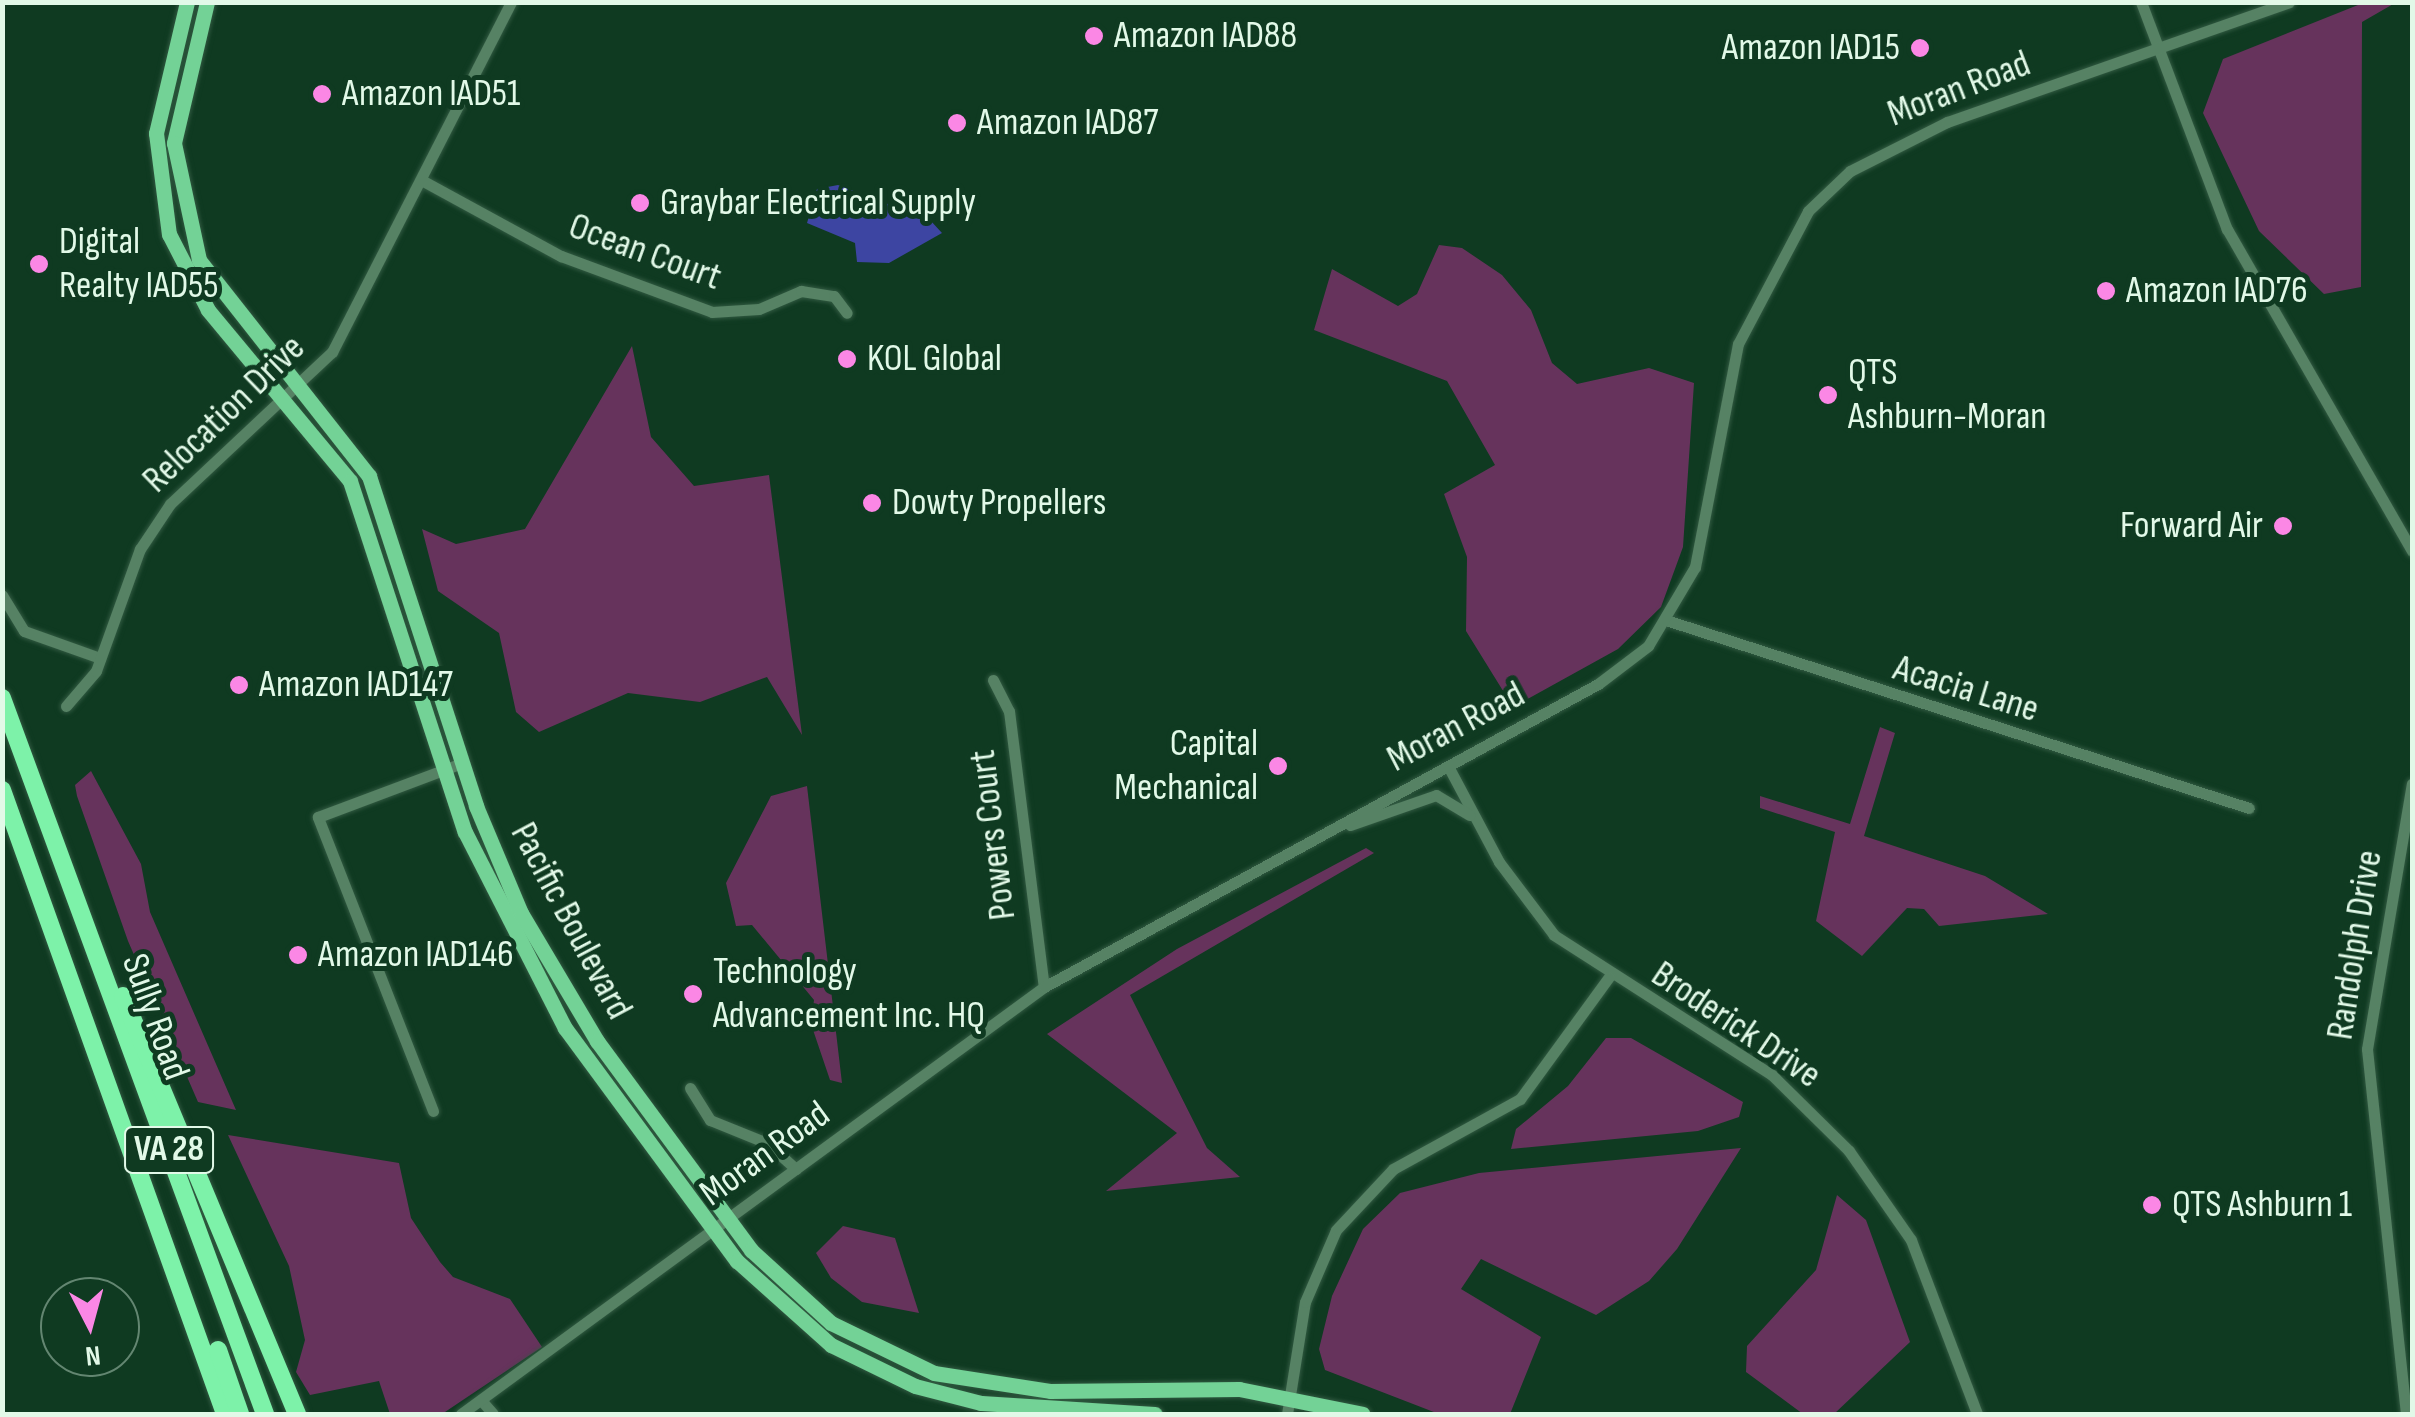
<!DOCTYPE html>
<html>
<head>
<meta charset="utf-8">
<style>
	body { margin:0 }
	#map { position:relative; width:2415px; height:1417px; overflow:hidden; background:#0f3a21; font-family:"Sofia Sans Condensed",sans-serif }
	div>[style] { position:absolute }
	.green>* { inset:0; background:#66335c }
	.water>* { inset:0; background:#3d45a2 }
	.roads { filter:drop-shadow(0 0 2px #315941) drop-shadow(0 0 2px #315941) }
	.minor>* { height:11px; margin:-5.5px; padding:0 5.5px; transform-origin:5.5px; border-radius:5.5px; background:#568264 }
	.major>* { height:15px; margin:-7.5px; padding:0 7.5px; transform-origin:7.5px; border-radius:7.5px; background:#73d296 }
	.highway>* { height:18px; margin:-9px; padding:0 9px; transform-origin:9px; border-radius:9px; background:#7df2a9 }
	.dots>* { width:28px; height:28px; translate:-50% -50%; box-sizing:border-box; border:5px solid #0f3a21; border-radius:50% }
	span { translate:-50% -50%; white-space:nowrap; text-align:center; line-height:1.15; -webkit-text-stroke:10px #0f3a21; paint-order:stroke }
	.shield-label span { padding:2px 8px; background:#0f3a21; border:2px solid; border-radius:8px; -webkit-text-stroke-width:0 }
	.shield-label { font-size:35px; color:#e2f9e8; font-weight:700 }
	.poi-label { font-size:38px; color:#e2f9e8 }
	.left { translate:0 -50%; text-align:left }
	.right { translate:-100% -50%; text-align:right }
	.street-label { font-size:38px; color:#e2f9e8 }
	.frame { position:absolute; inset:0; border:5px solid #e2f9e8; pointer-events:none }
	.north { position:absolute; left:40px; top:1277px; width:100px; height:100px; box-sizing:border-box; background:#0f3a21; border:2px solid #638671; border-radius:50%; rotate:174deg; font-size:28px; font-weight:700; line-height:40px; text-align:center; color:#e2f9e8 }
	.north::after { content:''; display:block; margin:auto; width:35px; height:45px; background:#fb87e5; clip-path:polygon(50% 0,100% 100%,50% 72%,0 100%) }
</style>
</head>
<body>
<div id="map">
	<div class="green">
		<i style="clip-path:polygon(2363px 3px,2395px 3px,2362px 22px,2361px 287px,2324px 294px,2259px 231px,2203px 113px,2223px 59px)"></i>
		<i style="clip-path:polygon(1439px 245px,1462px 248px,1502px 275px,1531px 310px,1552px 363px,1577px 384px,1649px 368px,1694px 383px,1683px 547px,1661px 607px,1618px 649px,1513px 707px,1466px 631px,1467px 557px,1444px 494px,1495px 465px,1447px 381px,1314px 330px,1332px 269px,1398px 306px,1417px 294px)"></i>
		<i style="clip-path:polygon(632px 346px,651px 437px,694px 486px,769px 475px,802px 735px,767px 677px,700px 702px,628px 693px,539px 732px,516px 712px,499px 633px,438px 591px,422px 529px,456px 544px,525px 529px)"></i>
		<i style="clip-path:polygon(1880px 727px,1895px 733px,1864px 836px,1985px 876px,2048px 914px,1939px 926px,1924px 909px,1907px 908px,1862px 956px,1816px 921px,1835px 832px,1760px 808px,1760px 796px,1850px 824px)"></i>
		<i style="clip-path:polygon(91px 771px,141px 864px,150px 912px,236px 1110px,198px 1102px,128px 941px,77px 796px,75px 785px)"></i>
		<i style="clip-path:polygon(807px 786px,842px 1083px,830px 1080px,811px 1024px,814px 1000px,752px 925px,736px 926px,726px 883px,771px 796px)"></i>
		<i style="clip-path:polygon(1366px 848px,1374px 853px,1130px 995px,1207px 1148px,1240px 1177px,1106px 1191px,1177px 1133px,1047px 1034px,1177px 949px)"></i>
		<i style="clip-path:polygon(1606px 1038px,1631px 1038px,1743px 1102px,1739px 1117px,1698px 1131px,1511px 1149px,1516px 1129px,1568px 1086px)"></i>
		<i style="clip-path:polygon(228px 1135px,399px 1163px,411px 1218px,440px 1262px,453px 1277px,510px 1299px,542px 1347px,442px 1414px,390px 1414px,379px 1381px,310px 1395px,296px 1372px,305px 1340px,289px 1266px)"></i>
		<i style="clip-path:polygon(1741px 1148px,1677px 1249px,1649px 1281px,1596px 1315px,1481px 1259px,1461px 1289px,1541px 1337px,1510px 1414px,1439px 1414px,1325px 1370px,1319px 1349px,1332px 1296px,1363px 1229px,1400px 1193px,1479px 1173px)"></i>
		<i style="clip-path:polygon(1837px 1195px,1866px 1220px,1910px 1342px,1834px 1414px,1803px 1414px,1746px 1372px,1747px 1346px,1816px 1270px)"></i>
		<i style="clip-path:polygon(843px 1226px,895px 1238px,919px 1313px,862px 1302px,831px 1278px,816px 1253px)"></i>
	</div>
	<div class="water">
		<i style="clip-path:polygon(838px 185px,930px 220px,942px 233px,889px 263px,857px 262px,855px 243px,807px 223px,817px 189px)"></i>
	</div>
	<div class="roads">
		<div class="minor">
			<i style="left:2141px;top:2px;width:243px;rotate:69.3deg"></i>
			<i style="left:2227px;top:229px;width:371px;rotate:60.1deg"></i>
			<i style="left:425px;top:182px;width:155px;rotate:28.6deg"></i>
			<i style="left:561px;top:256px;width:161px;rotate:20.3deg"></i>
			<i style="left:712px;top:312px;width:47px;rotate:-3.7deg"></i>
			<i style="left:759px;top:309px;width:46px;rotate:-23.2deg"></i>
			<i style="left:801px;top:291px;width:33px;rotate:9deg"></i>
			<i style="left:834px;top:296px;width:21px;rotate:53deg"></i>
			<i style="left:2px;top:595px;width:42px;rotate:58.6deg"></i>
			<i style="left:24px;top:631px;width:81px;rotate:19.6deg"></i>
			<i style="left:1669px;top:621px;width:609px;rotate:17.87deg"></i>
			<i style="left:993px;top:680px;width:35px;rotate:63deg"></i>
			<i style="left:1009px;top:711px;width:278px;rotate:82.8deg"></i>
			<i style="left:66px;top:706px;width:46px;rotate:-49.4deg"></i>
			<i style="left:96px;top:671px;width:130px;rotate:-70.2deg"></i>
			<i style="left:140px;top:549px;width:54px;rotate:-56.3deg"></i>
			<i style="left:170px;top:504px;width:222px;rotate:-43.2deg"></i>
			<i style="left:332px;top:352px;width:393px;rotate:-62.9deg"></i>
			<i style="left:1448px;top:766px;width:109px;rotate:62deg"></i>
			<i style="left:1499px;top:862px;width:91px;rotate:53deg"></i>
			<i style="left:1554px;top:935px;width:259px;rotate:32.7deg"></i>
			<i style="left:1772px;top:1075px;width:108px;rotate:44.6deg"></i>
			<i style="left:1849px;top:1151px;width:108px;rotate:55.1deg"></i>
			<i style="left:1911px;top:1240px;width:186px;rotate:69.2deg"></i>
			<i style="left:1350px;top:825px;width:91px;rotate:-19.2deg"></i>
			<i style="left:1436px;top:795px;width:39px;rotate:31deg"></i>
			<i style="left:690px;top:1088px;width:38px;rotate:58deg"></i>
			<i style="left:710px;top:1120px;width:61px;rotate:22deg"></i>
			<i style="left:767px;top:1143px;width:39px;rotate:42deg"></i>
			<i style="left:433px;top:1111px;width:316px;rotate:-111.4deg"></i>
			<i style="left:318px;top:817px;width:154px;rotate:-20.6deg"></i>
			<i style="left:481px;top:1400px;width:18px;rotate:49deg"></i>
			<i style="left:461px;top:1414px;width:723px;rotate:-36.22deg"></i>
			<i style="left:1044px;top:987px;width:631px;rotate:-28.68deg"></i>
			<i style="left:1598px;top:684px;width:63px;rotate:-37.2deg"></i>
			<i style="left:1648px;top:646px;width:92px;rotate:-59.3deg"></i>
			<i style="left:1695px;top:567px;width:227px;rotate:-79.1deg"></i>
			<i style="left:1738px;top:344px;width:150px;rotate:-62.2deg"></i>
			<i style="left:1808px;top:211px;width:58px;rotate:-43.6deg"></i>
			<i style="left:1850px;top:171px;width:109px;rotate:-26.8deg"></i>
			<i style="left:1947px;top:122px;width:362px;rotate:-19.3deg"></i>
			<i style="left:1287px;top:1414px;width:113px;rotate:-80.9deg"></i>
			<i style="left:1305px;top:1302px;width:78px;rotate:-66.7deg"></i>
			<i style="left:1336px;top:1230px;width:83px;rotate:-46.9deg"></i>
			<i style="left:1393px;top:1169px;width:145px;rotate:-28.9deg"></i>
			<i style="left:1520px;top:1099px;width:151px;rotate:-53.9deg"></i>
			<i style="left:2406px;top:1414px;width:367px;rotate:-96.1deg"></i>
			<i style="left:2367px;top:1049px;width:269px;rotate:-80.4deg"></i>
		</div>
		<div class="major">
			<i style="left:187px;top:2px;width:135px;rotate:103.3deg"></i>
			<i style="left:156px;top:133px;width:102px;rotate:82.7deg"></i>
			<i style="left:169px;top:234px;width:85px;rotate:62.8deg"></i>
			<i style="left:208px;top:310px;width:222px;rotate:50.3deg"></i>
			<i style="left:350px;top:481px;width:369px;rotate:71.9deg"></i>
			<i style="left:465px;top:832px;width:220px;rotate:63deg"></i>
			<i style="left:565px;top:1028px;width:290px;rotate:53.6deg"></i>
			<i style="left:737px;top:1261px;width:126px;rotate:41.8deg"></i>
			<i style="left:831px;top:1345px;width:93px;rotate:26deg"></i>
			<i style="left:915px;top:1386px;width:68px;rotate:14.4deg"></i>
			<i style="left:981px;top:1403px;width:174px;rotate:3.6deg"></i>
			<i style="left:207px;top:2px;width:145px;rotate:103.2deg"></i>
			<i style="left:174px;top:143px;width:120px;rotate:77.9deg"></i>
			<i style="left:199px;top:260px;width:275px;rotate:51.8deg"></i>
			<i style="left:369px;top:476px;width:347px;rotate:72deg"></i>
			<i style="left:476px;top:806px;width:116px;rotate:67.2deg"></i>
			<i style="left:521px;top:913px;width:149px;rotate:59.3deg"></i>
			<i style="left:597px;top:1041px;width:260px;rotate:53.6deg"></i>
			<i style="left:751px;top:1250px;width:108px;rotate:42.4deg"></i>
			<i style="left:831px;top:1323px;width:114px;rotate:25.9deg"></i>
			<i style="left:934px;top:1373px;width:117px;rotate:8.8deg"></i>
			<i style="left:1050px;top:1391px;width:189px;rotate:-0.6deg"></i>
			<i style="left:1239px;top:1389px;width:126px;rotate:11.4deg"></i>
		</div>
		<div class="highway">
			<i style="left:2px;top:698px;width:763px;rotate:69.83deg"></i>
			<i style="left:2px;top:790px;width:663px;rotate:70.33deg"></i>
			<i style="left:123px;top:996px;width:453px;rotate:67.4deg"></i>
			<i style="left:218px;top:1350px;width:68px;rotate:71deg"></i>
		</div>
	</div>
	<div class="dots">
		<i style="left:1094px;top:36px;background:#fb87e5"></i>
		<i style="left:1920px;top:48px;background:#fb87e5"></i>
		<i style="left:322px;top:94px;background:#fb87e5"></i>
		<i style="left:957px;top:123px;background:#fb87e5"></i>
		<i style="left:640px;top:203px;background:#fb87e5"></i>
		<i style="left:39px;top:264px;background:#fb87e5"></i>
		<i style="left:2106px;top:291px;background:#fb87e5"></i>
		<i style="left:847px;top:359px;background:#fb87e5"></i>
		<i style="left:1828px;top:395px;background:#fb87e5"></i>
		<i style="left:872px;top:503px;background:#fb87e5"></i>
		<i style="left:2283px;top:526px;background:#fb87e5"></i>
		<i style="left:239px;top:685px;background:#fb87e5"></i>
		<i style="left:1278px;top:766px;background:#fb87e5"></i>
		<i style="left:298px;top:955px;background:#fb87e5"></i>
		<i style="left:693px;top:994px;background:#fb87e5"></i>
		<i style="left:2152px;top:1205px;background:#fb87e5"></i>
	</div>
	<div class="shield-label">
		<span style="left:169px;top:1150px">VA 28</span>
	</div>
	<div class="poi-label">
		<span class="left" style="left:1114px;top:36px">Amazon IAD88</span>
		<span class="right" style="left:1900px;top:48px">Amazon IAD15</span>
		<span class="left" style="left:342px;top:94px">Amazon IAD51</span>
		<span class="left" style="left:977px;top:123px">Amazon IAD87</span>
		<span class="left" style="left:660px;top:203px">Graybar Electrical Supply</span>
		<span class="left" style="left:59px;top:264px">Digital<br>Realty IAD55</span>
		<span class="left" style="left:2126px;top:291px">Amazon IAD76</span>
		<span class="left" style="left:867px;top:359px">KOL Global</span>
		<span class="left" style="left:1848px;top:395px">QTS<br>Ashburn-Moran</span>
		<span class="left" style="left:892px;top:503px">Dowty Propellers</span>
		<span class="right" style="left:2263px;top:526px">Forward Air</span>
		<span class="left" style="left:259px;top:685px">Amazon IAD147</span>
		<span class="right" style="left:1258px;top:766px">Capital<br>Mechanical</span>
		<span class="left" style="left:318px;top:955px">Amazon IAD146</span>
		<span class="left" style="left:713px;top:994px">Technology<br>Advancement Inc. HQ</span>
		<span class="left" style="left:2172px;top:1205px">QTS Ashburn 1</span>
	</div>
	<div class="street-label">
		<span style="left:1959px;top:89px;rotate:-21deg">Moran Road</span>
		<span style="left:645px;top:252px;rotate:20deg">Ocean Court</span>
		<span style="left:224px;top:414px;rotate:-44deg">Relocation Drive</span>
		<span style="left:1966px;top:689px;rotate:17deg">Acacia Lane</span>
		<span style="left:1456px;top:727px;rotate:-28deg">Moran Road</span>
		<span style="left:993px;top:835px;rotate:-97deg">Powers Court</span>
		<span style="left:571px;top:921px;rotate:62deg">Pacific Boulevard</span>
		<span style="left:2355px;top:945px;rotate:-81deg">Randolph Drive</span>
		<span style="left:155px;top:1017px;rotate:70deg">Sully Road</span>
		<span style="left:1736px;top:1025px;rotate:34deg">Broderick Drive</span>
		<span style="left:765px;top:1154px;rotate:-36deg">Moran Road</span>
	</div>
	<div class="frame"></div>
	<div class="north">N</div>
</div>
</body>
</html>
